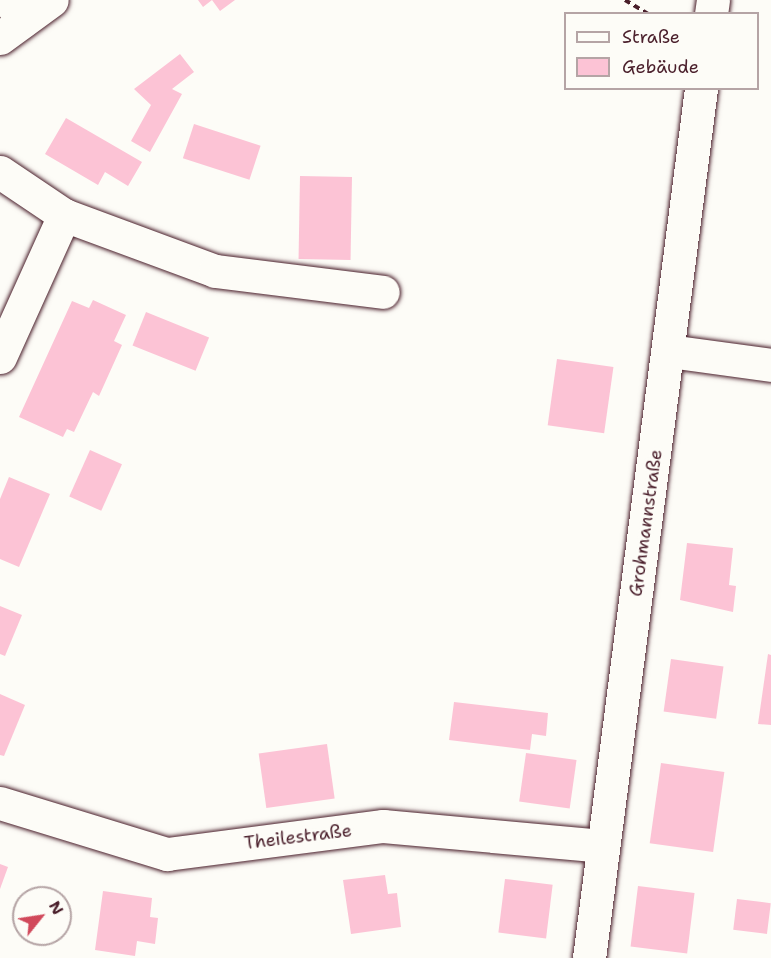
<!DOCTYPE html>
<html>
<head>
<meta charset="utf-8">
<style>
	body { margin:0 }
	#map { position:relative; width:771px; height:958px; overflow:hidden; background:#fdfcf7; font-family:"Shantell Sans",sans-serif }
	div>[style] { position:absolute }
	.building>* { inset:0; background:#fcc3d5; transform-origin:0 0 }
	.path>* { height:4px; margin-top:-2px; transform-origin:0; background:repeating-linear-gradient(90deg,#4a1f2b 0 6px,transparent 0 10.5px) }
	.roads { filter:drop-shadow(0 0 2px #4a1f2b) drop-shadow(0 0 2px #4a1f2b) }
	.minor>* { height:33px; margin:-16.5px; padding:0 16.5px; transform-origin:16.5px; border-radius:16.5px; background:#fdfcf7 }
	.major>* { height:33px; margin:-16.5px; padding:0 16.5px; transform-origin:16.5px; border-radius:16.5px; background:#fdfcf7 }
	span { translate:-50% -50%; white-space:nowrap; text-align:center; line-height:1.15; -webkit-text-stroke:6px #fdfcf7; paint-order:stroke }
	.street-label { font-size:18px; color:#4a1f2b }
	.legend { position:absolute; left:564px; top:12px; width:195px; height:78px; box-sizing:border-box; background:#fdfcf7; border:2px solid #b5a4a5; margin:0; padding:8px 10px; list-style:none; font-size:18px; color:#4a1f2b }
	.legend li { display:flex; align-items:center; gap:12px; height:30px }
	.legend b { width:30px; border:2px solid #b5a4a5 }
	.north { position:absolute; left:12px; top:886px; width:60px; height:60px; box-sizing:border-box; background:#fdfcf7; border:2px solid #b5a4a5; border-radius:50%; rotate:60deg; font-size:16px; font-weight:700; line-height:24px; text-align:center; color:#4a1f2b }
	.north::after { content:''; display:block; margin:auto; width:21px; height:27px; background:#d1495b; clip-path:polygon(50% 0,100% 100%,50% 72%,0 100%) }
</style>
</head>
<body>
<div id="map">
	<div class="building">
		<i style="clip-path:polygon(198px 0,235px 0,220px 11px,212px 0,203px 7px)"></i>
		<i style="clip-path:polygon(180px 54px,194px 72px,172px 89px,182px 94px,150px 152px,131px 141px,151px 105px,134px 89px)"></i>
		<i style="clip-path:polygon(66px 118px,142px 162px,128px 186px,105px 172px,98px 185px,45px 154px)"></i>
		<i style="left:194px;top:124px;width:70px;height:36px;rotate:18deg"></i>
		<i style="left:300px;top:176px;width:52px;height:83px;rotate:1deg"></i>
		<i style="clip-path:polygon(93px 300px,126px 315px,114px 341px,122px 345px,99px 396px,93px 392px,74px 432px,67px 429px,63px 437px,19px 417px,72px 301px,89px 308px)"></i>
		<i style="left:146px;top:312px;width:68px;height:36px;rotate:22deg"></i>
		<i style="left:557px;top:359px;width:57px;height:67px;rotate:8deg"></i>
		<i style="left:90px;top:450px;width:35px;height:51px;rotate:24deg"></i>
		<i style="clip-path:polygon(9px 477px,50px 494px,19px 567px,0 559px,0 499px)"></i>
		<i style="clip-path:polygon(687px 543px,733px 548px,729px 585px,736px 586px,733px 612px,680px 600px)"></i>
		<i style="clip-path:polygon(0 606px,22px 615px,5px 656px,0 654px)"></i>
		<i style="clip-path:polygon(768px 654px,771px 655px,771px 725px,758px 724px)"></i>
		<i style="left:671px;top:659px;width:53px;height:53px;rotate:8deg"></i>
		<i style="clip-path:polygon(0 694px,25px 705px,4px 756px,0 755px)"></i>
		<i style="clip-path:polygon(454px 702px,548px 713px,546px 736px,532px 734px,530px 750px,449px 740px)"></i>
		<i style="left:327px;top:744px;width:55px;height:69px;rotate:82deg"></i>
		<i style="left:526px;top:753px;width:51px;height:49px;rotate:8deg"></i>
		<i style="left:661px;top:763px;width:64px;height:81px;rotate:8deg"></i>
		<i style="clip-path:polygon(0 864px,8px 867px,0 889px)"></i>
		<i style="clip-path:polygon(385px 875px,388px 894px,397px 893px,401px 927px,351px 934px,343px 880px)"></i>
		<i style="left:505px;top:879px;width:48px;height:54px;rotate:7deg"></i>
		<i style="left:638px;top:886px;width:57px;height:61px;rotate:7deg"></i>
		<i style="clip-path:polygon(103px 891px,152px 898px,150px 917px,158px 918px,155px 944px,137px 941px,135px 956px,95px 950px)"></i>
		<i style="left:737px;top:899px;width:34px;height:31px;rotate:7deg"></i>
	</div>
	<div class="path">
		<i style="left:625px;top:0;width:27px;rotate:31deg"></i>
	</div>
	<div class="roads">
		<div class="minor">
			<i style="left:9px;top:0;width:25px;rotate:58deg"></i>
			<i style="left:711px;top:14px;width:14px;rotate:-82deg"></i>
			<i style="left:0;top:172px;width:77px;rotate:33.9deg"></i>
			<i style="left:64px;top:215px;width:161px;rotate:20.3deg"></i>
			<i style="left:215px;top:271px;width:169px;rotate:7.1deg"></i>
			<i style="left:669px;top:351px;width:103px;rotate:7.8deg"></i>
			<i style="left:0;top:357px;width:156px;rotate:-65.7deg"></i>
			<i style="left:0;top:803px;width:175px;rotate:17deg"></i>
			<i style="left:167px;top:854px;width:218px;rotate:-7.4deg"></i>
			<i style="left:383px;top:826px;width:220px;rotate:5.2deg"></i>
			<i style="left:589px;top:958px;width:877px;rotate:-82.66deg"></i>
		</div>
		<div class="major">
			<i style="left:0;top:38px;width:64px;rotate:-36.2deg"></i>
		</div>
	</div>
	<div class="street-label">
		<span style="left:646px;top:523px;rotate:-82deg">Grohmannstraße</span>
		<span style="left:298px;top:837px;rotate:-7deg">Theilestraße</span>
	</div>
	<ul class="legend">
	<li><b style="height:8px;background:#fdfcf7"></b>Straße</li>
	<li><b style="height:16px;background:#fcc3d5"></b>Gebäude</li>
	</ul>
	<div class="north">N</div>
</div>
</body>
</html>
